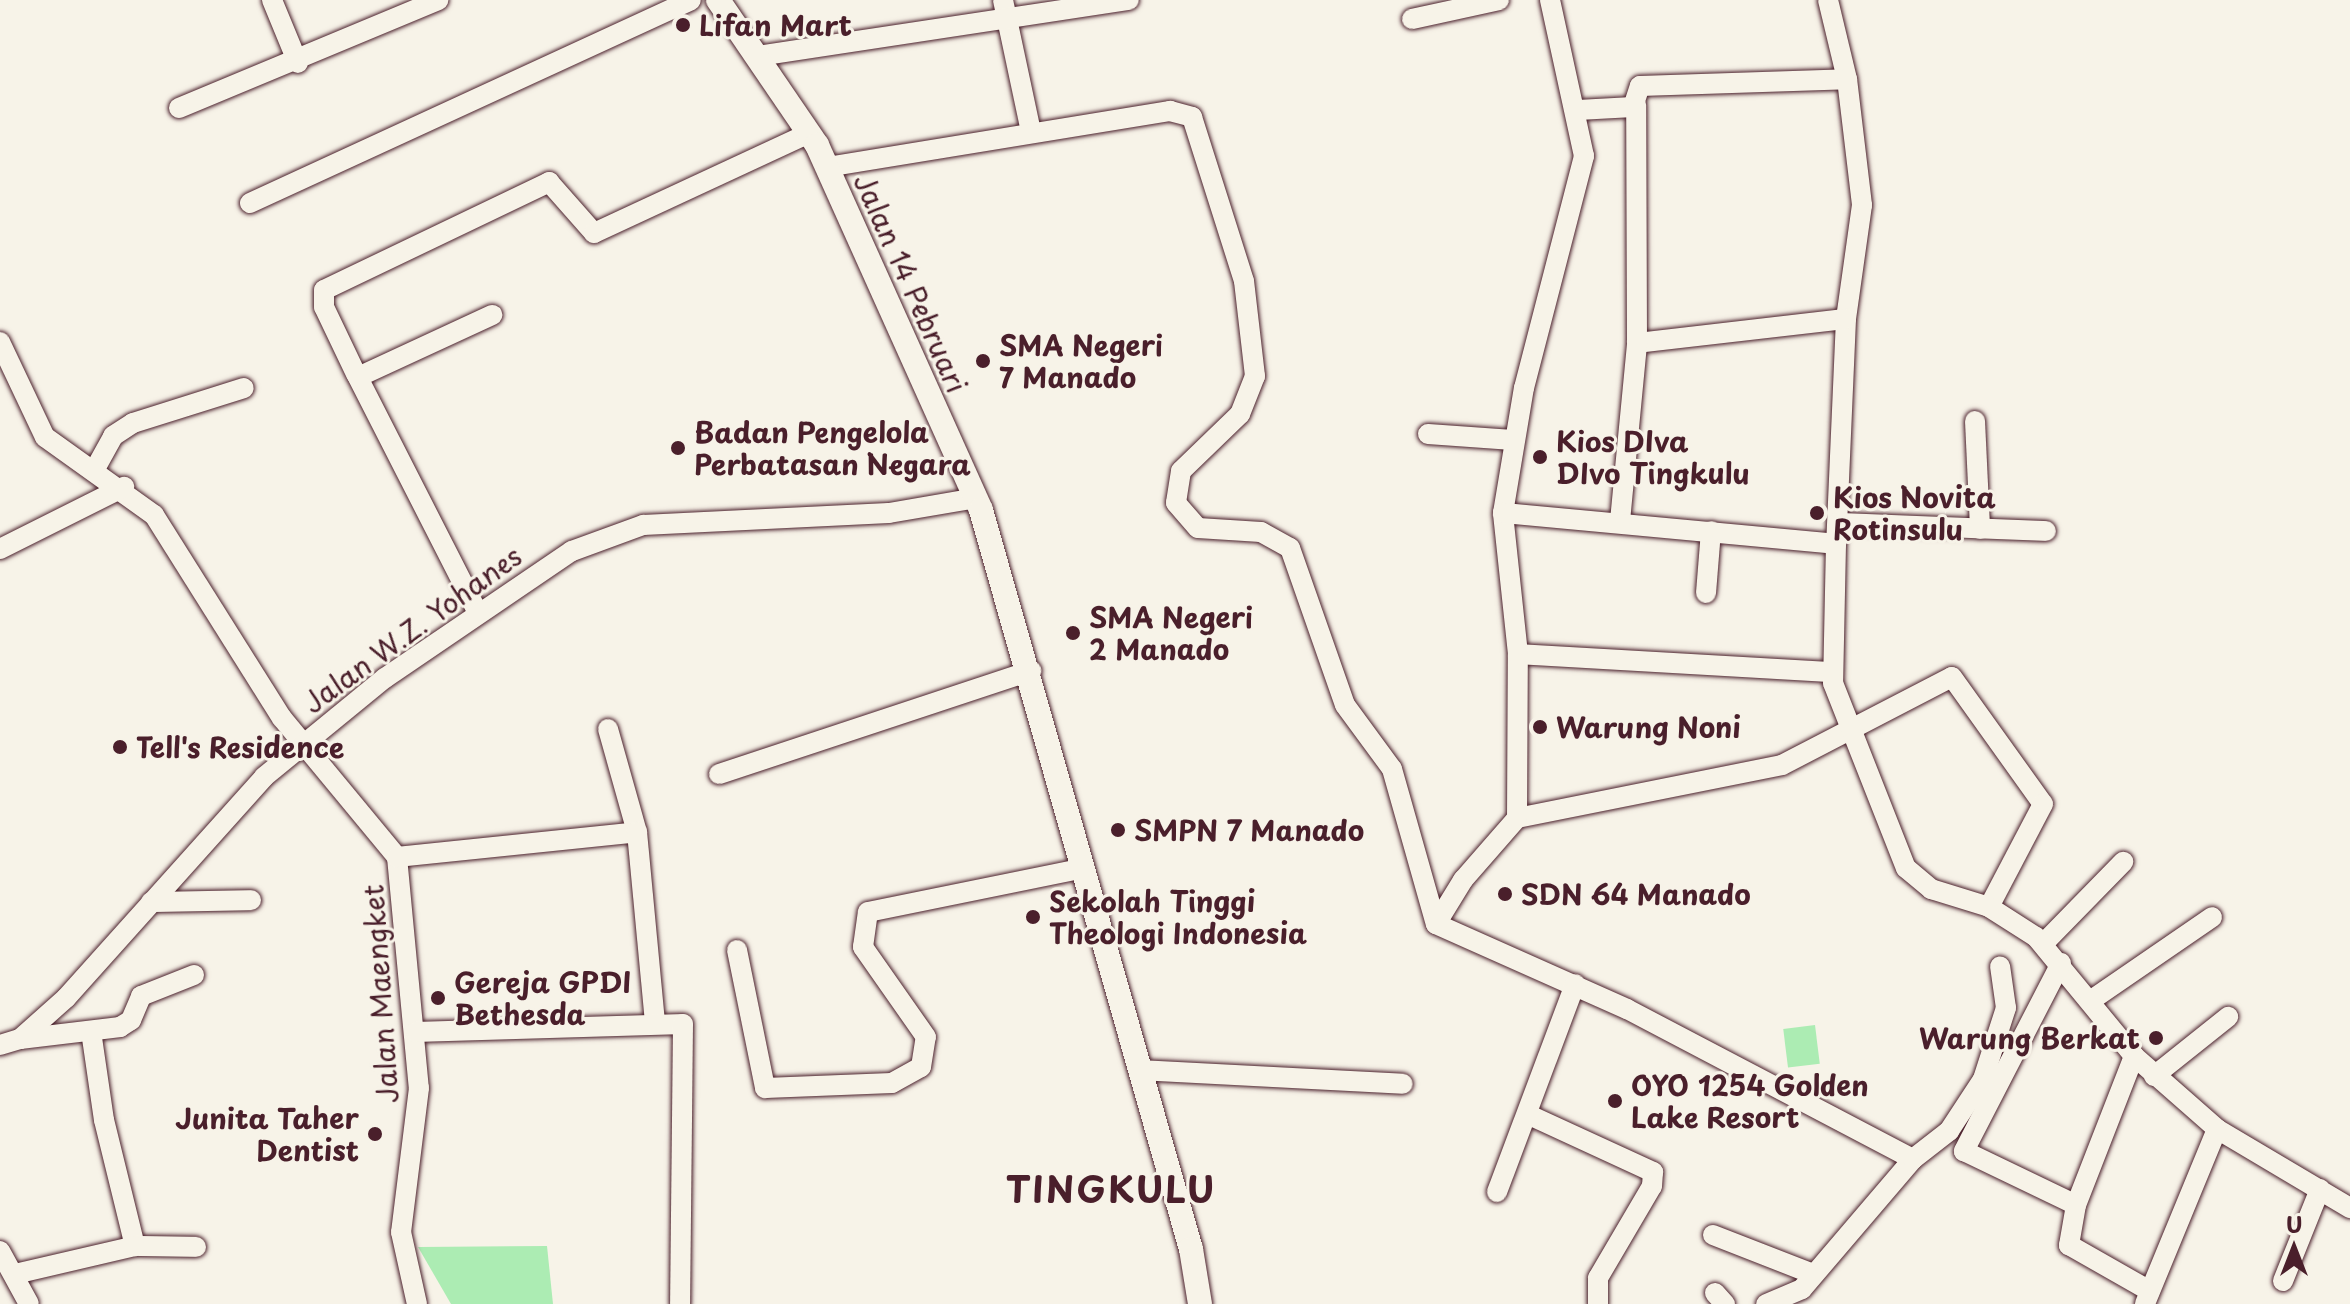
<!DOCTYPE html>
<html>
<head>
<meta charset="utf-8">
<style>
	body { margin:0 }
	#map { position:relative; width:2350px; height:1304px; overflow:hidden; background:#f7f3e8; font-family:"Playpen Sans",sans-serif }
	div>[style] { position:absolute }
	.green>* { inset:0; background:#acecb3; transform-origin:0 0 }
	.roads { filter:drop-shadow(0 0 2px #4a1f2b) drop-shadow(0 0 2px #4a1f2b) }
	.minor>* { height:20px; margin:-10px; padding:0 10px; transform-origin:10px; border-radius:10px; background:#f7f3e8 }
	.major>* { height:24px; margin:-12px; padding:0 12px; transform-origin:12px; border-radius:12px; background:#f7f3e8 }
	.dots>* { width:22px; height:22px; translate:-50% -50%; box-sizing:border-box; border:4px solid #f7f3e8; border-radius:50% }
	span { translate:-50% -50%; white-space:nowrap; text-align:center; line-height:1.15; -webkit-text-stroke:6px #f7f3e8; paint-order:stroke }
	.poi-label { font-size:28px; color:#4a1f2b; font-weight:700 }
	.left { translate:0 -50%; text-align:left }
	.right { translate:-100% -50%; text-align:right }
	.street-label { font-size:28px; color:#4a1f2b }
	.district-label { font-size:36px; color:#4a1f2b; font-weight:700; letter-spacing:2px }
	.north { position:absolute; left:2254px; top:1208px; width:80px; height:80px; -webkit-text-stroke:6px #f7f3e8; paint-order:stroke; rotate:0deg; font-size:22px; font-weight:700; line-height:32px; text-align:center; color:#4a1f2b }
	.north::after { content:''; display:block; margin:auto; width:28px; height:36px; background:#4a1f2b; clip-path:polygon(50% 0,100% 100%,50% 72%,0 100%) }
</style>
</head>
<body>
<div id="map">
	<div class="green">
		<i style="left:1815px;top:1025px;width:39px;height:32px;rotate:83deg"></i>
		<i style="clip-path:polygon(547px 1246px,553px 1304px,451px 1304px,418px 1247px)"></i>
	</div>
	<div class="roads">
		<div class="minor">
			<i style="left:272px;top:0;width:68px;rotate:67.6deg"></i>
			<i style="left:1003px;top:0;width:135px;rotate:78deg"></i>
			<i style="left:1828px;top:0;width:81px;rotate:76.5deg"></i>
			<i style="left:1412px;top:19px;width:89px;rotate:-12.3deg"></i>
			<i style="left:758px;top:56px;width:375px;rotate:-8.6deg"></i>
			<i style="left:179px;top:108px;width:281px;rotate:-22.6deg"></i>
			<i style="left:1578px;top:110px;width:55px;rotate:-3.1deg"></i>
			<i style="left:1633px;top:107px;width:22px;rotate:-72deg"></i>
			<i style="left:1640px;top:86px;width:207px;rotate:-1.9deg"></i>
			<i style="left:1847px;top:79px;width:127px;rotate:83.2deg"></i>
			<i style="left:1862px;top:205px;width:115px;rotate:98deg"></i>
			<i style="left:1846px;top:319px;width:225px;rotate:92.5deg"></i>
			<i style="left:827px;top:167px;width:348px;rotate:-9.3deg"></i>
			<i style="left:1170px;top:111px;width:23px;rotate:15deg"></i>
			<i style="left:1192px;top:117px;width:172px;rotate:72.4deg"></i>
			<i style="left:1244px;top:281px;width:96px;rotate:83.4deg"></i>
			<i style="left:1255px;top:376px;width:41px;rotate:111.5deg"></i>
			<i style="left:1240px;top:414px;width:82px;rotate:136deg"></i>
			<i style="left:1181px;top:471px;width:32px;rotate:99deg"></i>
			<i style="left:1176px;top:503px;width:33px;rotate:49deg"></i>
			<i style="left:1198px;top:528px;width:63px;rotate:3.6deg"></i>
			<i style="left:1261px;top:532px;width:33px;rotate:29deg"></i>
			<i style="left:1290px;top:548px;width:166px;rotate:70.7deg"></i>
			<i style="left:1345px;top:705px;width:79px;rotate:53.7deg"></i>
			<i style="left:1392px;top:769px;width:161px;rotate:74.2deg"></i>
			<i style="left:1436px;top:924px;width:209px;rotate:24deg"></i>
			<i style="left:1627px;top:1009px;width:323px;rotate:27.7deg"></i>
			<i style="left:1913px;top:1159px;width:171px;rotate:130.5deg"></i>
			<i style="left:1802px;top:1289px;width:39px;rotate:157deg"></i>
			<i style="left:250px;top:203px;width:485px;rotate:-24.7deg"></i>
			<i style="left:0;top:342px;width:105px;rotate:64.7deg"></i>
			<i style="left:45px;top:437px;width:134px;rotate:35.6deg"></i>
			<i style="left:154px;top:515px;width:240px;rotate:57.8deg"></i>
			<i style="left:282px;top:718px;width:180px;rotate:50.4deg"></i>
			<i style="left:397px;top:857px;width:232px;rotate:84.6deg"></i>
			<i style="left:419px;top:1088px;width:145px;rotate:97.1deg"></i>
			<i style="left:401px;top:1232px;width:74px;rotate:77.5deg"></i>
			<i style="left:1637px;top:343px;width:210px;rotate:-6.6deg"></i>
			<i style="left:358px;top:377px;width:148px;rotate:-24.8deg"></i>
			<i style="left:1975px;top:421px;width:108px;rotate:87.3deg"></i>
			<i style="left:1428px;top:434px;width:85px;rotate:4deg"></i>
			<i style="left:95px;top:469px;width:38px;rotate:-61deg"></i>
			<i style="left:113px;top:436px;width:24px;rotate:-33deg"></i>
			<i style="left:133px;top:423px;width:116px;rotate:-17.5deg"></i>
			<i style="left:1503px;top:513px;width:127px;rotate:-80.5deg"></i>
			<i style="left:1524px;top:388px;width:240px;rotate:-75.5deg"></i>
			<i style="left:1584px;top:156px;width:160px;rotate:-102.3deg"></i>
			<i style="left:1620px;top:521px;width:179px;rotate:-84.5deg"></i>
			<i style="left:1637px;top:343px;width:238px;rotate:-90.2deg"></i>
			<i style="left:1838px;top:523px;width:208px;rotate:2.2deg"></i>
			<i style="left:0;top:549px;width:139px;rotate:-26.6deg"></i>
			<i style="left:1706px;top:593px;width:62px;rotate:-85.4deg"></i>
			<i style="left:478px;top:613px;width:268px;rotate:-117deg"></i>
			<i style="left:356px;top:374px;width:74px;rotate:-115.5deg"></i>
			<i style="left:324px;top:307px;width:17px;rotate:-90deg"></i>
			<i style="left:324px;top:290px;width:250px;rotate:-25.6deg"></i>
			<i style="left:549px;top:182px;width:68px;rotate:48.6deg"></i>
			<i style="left:594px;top:233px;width:237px;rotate:-24.9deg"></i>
			<i style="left:1518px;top:654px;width:315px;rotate:3.3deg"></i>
			<i style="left:608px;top:729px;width:107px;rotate:74.3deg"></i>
			<i style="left:719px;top:774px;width:329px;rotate:-18.3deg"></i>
			<i style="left:1517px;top:818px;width:270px;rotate:-11.3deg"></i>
			<i style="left:1782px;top:765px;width:191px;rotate:-27.4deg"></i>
			<i style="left:1952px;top:677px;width:156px;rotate:54.4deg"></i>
			<i style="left:2043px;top:804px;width:116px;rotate:117.7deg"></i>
			<i style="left:397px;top:857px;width:241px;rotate:-5.9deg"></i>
			<i style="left:637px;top:832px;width:191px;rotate:84.6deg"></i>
			<i style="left:151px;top:902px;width:100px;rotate:-1.1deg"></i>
			<i style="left:1436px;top:924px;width:52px;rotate:-58.5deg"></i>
			<i style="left:1463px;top:880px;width:82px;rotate:-48.9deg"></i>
			<i style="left:1517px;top:818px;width:164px;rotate:-89.7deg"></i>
			<i style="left:1518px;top:654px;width:142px;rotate:-96.1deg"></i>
			<i style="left:1503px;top:513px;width:334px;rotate:5.3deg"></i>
			<i style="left:1836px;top:544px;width:139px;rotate:91.2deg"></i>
			<i style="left:1833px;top:683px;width:199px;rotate:68.5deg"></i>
			<i style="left:1906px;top:868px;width:33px;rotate:40deg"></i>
			<i style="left:1931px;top:889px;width:61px;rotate:17.2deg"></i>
			<i style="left:1989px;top:907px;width:56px;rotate:32.6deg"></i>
			<i style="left:2036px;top:937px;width:154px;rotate:50.5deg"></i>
			<i style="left:2134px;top:1056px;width:111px;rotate:41.3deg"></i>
			<i style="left:2217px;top:1129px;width:189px;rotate:112.4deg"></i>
			<i style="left:2043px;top:944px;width:115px;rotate:-45.7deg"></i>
			<i style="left:737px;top:950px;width:141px;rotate:78.5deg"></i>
			<i style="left:765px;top:1088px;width:127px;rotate:-2.3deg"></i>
			<i style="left:892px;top:1083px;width:33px;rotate:-29deg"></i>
			<i style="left:921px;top:1067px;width:30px;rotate:-81deg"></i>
			<i style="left:926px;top:1037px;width:110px;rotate:-125deg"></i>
			<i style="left:863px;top:947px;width:35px;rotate:-82deg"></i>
			<i style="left:868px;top:912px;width:221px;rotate:-11.5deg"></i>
			<i style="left:2061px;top:963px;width:212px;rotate:117.3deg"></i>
			<i style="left:1964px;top:1151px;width:124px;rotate:25.7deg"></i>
			<i style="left:2076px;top:1205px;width:160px;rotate:-68.7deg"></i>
			<i style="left:2090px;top:1001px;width:148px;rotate:-34.5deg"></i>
			<i style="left:91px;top:1031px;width:90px;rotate:81.7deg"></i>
			<i style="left:104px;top:1120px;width:130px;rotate:76.2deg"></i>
			<i style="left:135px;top:1246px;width:61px;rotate:0.9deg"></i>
			<i style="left:416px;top:1032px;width:267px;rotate:-1.7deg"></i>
			<i style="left:683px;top:1024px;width:280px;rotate:90.6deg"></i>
			<i style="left:20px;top:1039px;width:101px;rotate:-6.8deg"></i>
			<i style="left:120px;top:1027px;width:13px;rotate:-32deg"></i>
			<i style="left:131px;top:1020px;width:26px;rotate:-67deg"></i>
			<i style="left:141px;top:996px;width:57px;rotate:-21.6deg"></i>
			<i style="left:0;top:1045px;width:21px;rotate:-17deg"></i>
			<i style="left:20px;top:1039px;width:62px;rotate:-41.7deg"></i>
			<i style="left:66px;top:998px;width:297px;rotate:-48.1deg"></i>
			<i style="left:264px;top:777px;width:156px;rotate:-39.3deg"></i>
			<i style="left:385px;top:678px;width:226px;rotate:-34.2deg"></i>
			<i style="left:572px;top:551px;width:76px;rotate:-20.1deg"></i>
			<i style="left:643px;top:525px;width:246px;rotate:-2.8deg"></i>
			<i style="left:889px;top:513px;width:88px;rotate:-9.8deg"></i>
			<i style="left:1139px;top:1070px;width:264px;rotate:3deg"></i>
			<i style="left:2154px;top:1076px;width:95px;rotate:-38.6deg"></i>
			<i style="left:1527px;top:1114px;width:139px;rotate:24.7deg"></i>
			<i style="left:1653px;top:1172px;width:14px;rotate:94deg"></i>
			<i style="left:1652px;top:1186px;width:107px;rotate:120.4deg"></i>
			<i style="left:1598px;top:1278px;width:26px;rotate:90deg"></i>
			<i style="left:2217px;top:1129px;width:155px;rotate:30.7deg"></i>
			<i style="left:1913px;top:1159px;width:46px;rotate:-37.9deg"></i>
			<i style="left:1949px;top:1131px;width:62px;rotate:-56.8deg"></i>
			<i style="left:1983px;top:1079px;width:75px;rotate:-72.1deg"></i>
			<i style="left:2006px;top:1008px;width:42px;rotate:-98.1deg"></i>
			<i style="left:1497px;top:1192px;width:222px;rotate:-69.4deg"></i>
			<i style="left:2076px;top:1205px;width:41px;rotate:99.9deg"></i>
			<i style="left:2069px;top:1245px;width:93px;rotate:29.6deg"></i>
			<i style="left:1713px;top:1235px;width:107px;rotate:21.3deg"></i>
			<i style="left:0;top:1251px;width:60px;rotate:61.3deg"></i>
			<i style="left:15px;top:1274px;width:123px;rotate:-13.1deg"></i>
			<i style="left:2283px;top:1281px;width:99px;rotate:-68.1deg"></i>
			<i style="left:1715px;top:1293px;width:15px;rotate:48deg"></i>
		</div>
		<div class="major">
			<i style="left:718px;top:0;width:176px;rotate:55.7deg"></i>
			<i style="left:817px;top:145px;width:400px;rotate:65.8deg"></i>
			<i style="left:981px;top:510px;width:768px;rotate:74.14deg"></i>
			<i style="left:1191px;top:1249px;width:56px;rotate:80.7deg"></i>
		</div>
	</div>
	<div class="dots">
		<i style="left:683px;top:25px;background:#4a1f2b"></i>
		<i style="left:983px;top:361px;background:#4a1f2b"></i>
		<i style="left:678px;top:448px;background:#4a1f2b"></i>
		<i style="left:1540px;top:457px;background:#4a1f2b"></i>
		<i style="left:1817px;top:513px;background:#4a1f2b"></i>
		<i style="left:1073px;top:633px;background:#4a1f2b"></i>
		<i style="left:1540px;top:727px;background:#4a1f2b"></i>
		<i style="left:120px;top:747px;background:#4a1f2b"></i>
		<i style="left:1118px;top:830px;background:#4a1f2b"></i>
		<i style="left:1505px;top:894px;background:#4a1f2b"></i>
		<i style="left:1033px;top:917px;background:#4a1f2b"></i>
		<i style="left:438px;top:998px;background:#4a1f2b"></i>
		<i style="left:2156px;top:1038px;background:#4a1f2b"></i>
		<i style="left:1615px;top:1101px;background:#4a1f2b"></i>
		<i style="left:375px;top:1134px;background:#4a1f2b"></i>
	</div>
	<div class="poi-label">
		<span class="left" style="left:699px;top:25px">Lifan Mart</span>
		<span class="left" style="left:999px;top:361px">SMA Negeri<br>7 Manado</span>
		<span class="left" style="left:694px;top:448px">Badan Pengelola<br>Perbatasan Negara</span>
		<span class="left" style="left:1556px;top:457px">Kios DIva<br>DIvo Tingkulu</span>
		<span class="left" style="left:1833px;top:513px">Kios Novita<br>Rotinsulu</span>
		<span class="left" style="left:1089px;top:633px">SMA Negeri<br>2 Manado</span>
		<span class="left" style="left:1556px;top:727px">Warung Noni</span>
		<span class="left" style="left:136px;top:747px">Tell's Residence</span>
		<span class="left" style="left:1134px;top:830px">SMPN 7 Manado</span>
		<span class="left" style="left:1521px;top:894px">SDN 64 Manado</span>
		<span class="left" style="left:1049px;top:917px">Sekolah Tinggi<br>Theologi Indonesia</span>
		<span class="left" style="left:454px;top:998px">Gereja GPDI<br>Bethesda</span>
		<span class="right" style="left:2140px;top:1038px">Warung Berkat</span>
		<span class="left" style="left:1631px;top:1101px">OYO 1254 Golden<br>Lake Resort</span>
		<span class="right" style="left:359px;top:1134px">Junita Taher<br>Dentist</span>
	</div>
	<div class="street-label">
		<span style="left:911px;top:283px;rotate:66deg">Jalan 14 Pebruari</span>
		<span style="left:412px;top:629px;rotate:-36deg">Jalan W.Z. Yohanes</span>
		<span style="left:380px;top:994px;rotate:-94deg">Jalan Maengket</span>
	</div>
	<div class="district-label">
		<span style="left:1111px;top:1189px">TINGKULU</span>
	</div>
	<div class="north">U</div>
</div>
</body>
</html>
